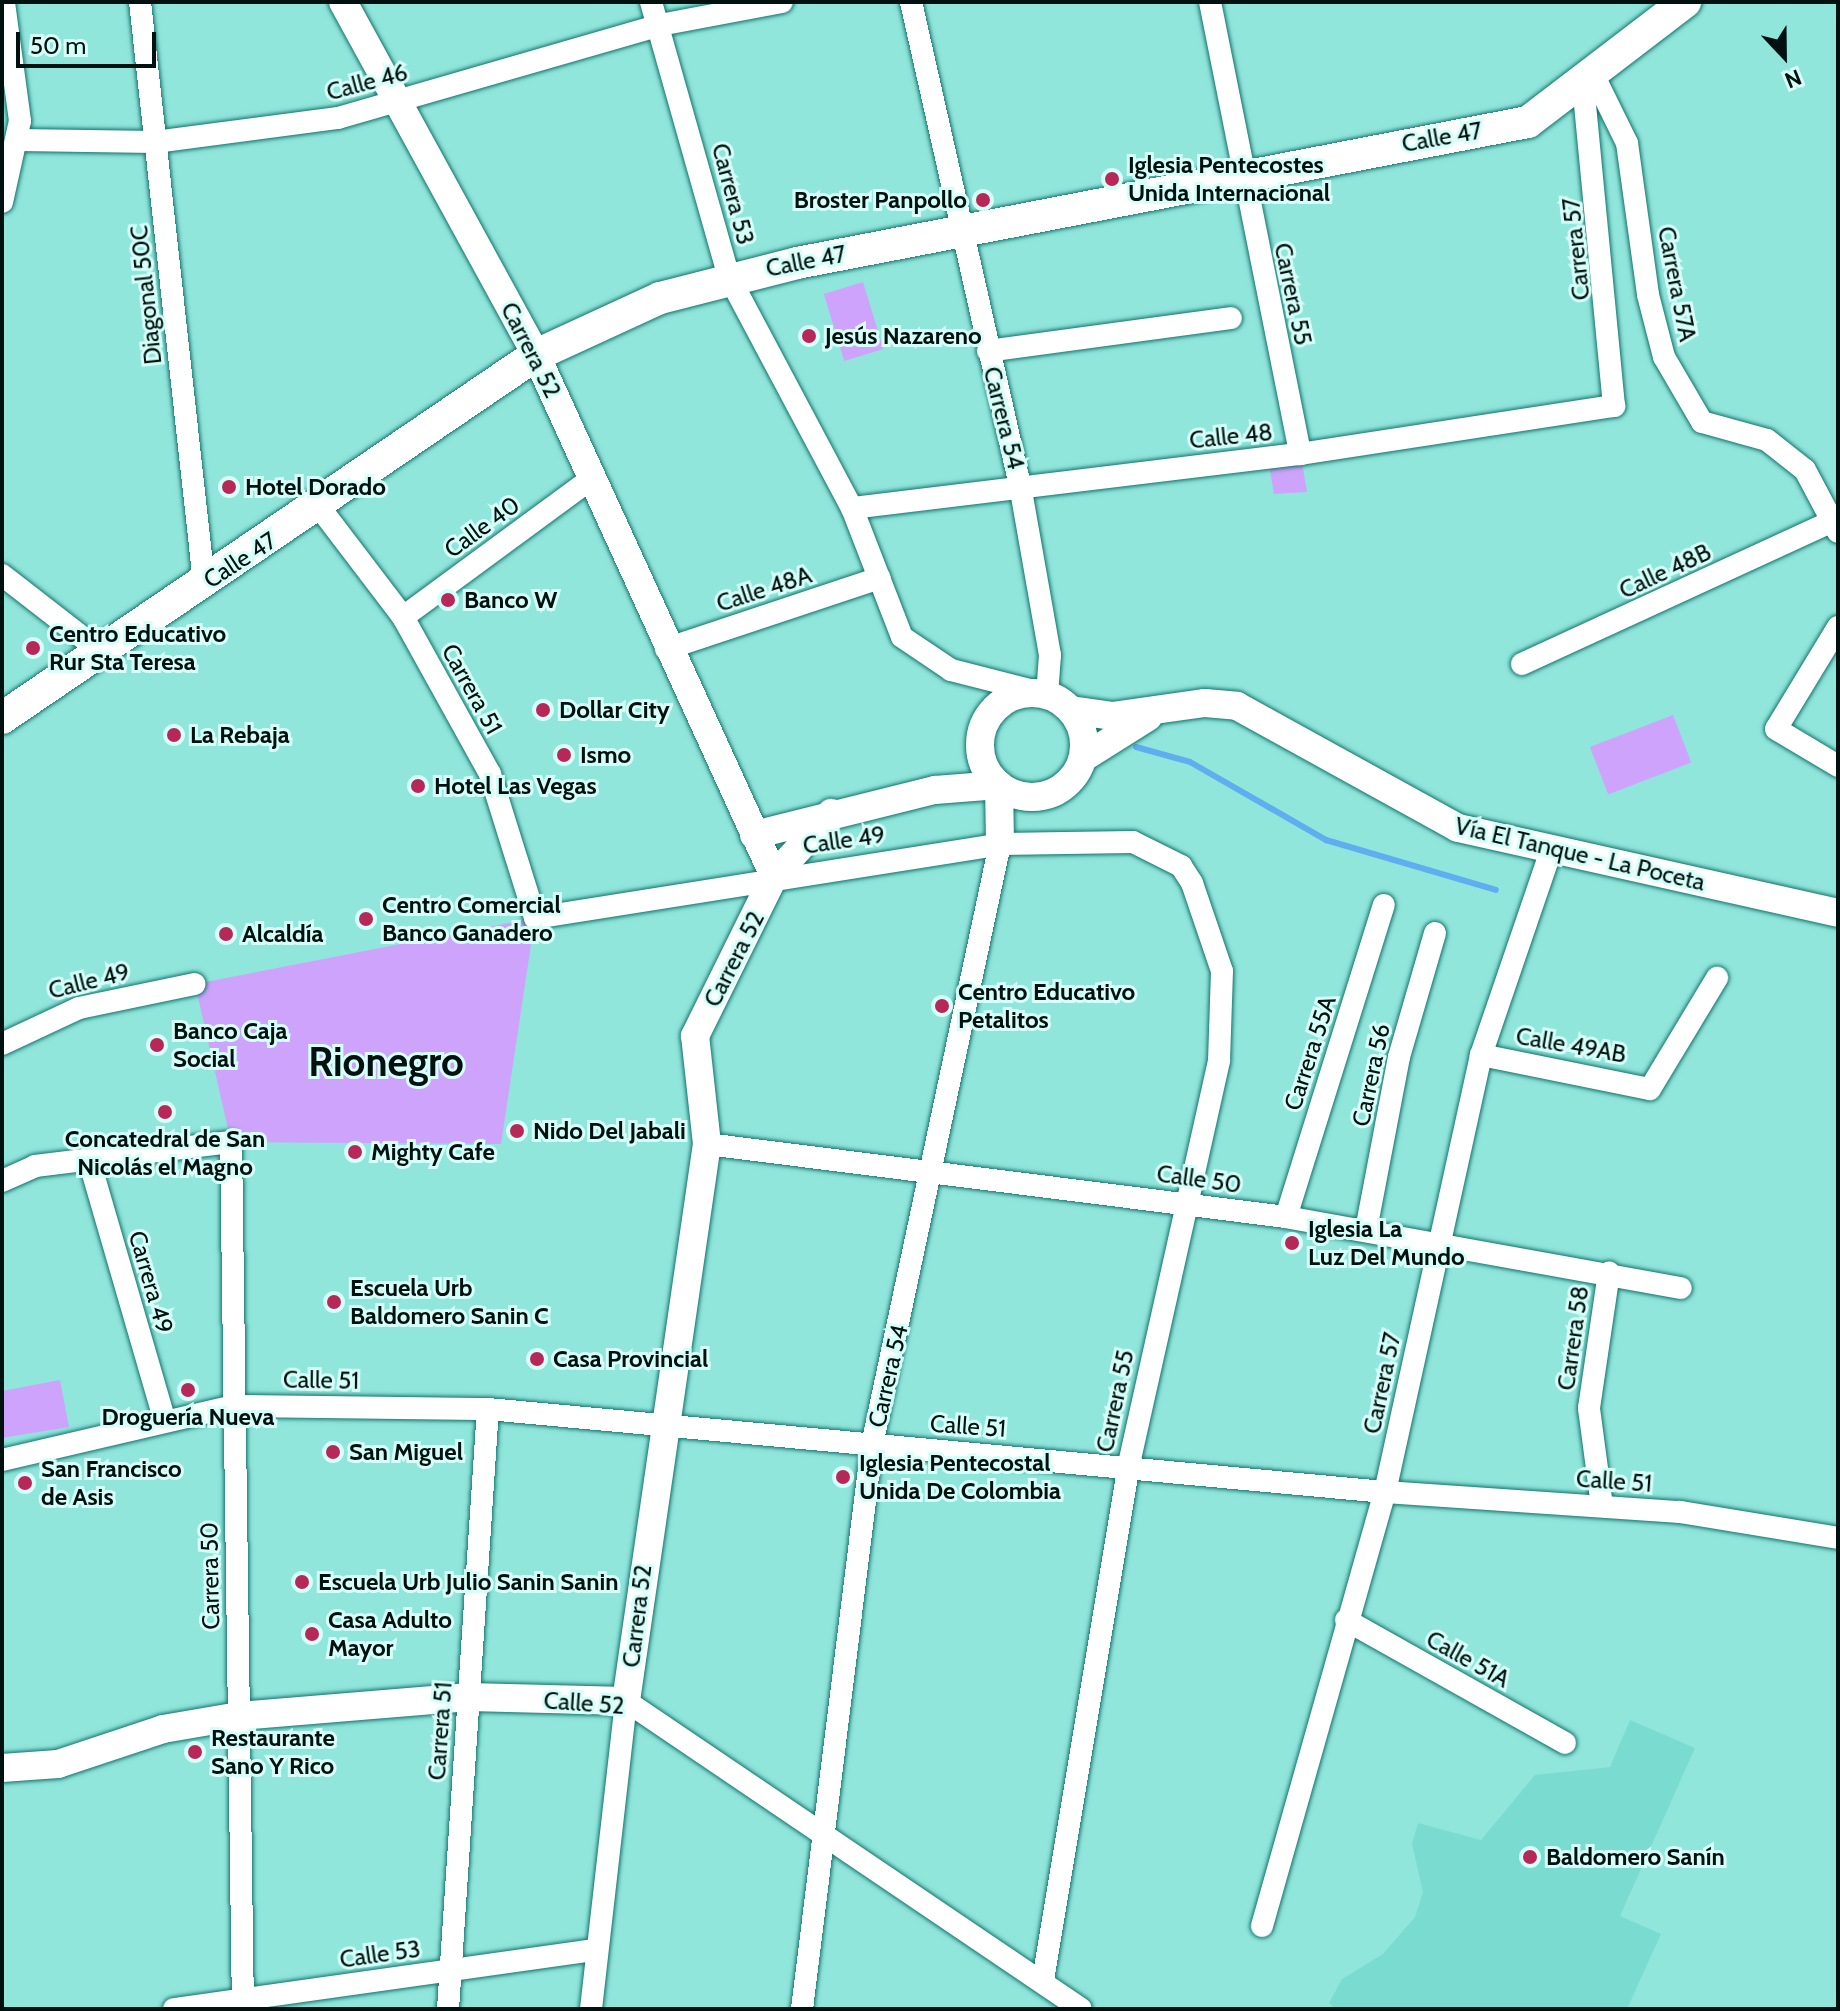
<!DOCTYPE html>
<html>
<head>
<meta charset="utf-8">
<style>
	body { margin:0 }
	#map { position:relative; width:1840px; height:2011px; overflow:hidden; background:#91e6dc; font-family:Cabin,sans-serif }
	div>[style] { position:absolute }
	.built>* { inset:0; background:#7adcd0 }
	.green>* { inset:0; background:#cea3fb; transform-origin:0 0 }
	.stream>* { height:6px; margin:-3px; padding:0 3px; transform-origin:3px; border-radius:3px; background:#5faeef }
	.roads { filter:drop-shadow(0 0 2px #12746b) drop-shadow(0 0 2px #12746b) }
	.minor>* { height:22px; margin:-11px; padding:0 11px; transform-origin:11px; border-radius:11px; background:#fff }
	.tertiary>* { height:28px; margin:-14px; padding:0 14px; transform-origin:14px; border-radius:14px; background:#fff }
	.tertiary>.ring { margin:-14px; padding:0; box-sizing:content-box; background:none; border:28px solid #fff; border-radius:50% }
	.secondary>* { height:32px; margin:-16px; padding:0 16px; transform-origin:16px; border-radius:16px; background:#fff }
	.dots>* { width:22px; height:22px; translate:-50% -50%; box-sizing:border-box; border:4px solid #d6fff9; border-radius:50% }
	span { translate:-50% -50%; white-space:nowrap; text-align:center; line-height:1.15; -webkit-text-stroke:6px #d6fff9; paint-order:stroke }
	.street-label { font-size:24px; color:#00110f }
	.poi-label { font-size:24px; color:#00110f; font-weight:700 }
	.left { translate:0 -50%; text-align:left }
	.right { translate:-100% -50%; text-align:right }
	.town-label { font-size:40px; color:#00110f; font-weight:700 }
	.frame { position:absolute; inset:0; border:4px solid #00110f; pointer-events:none }
	.north { position:absolute; left:1744px; top:16px; width:80px; height:80px; -webkit-text-stroke:6px #d6fff9; paint-order:stroke; rotate:158deg; font-size:22px; font-weight:700; line-height:32px; text-align:center; color:#00110f }
	.north::after { content:''; display:block; margin:auto; width:28px; height:36px; background:#00110f; clip-path:polygon(50% 0,100% 100%,50% 72%,0 100%) }
	.scale { position:absolute; left:16px; top:32px; width:140px; height:36px; box-sizing:border-box; border:4px solid #00110f; border-top:0; padding-left:10px; font-size:24px; line-height:28px; white-space:nowrap; color:#00110f; -webkit-text-stroke:6px #d6fff9; paint-order:stroke }
</style>
</head>
<body>
<div id="map">
	<div class="built">
		<i style="clip-path:polygon(1630px 1720px,1695px 1748px,1620px 1916px,1661px 1934px,1627px 2009px,1336px 2009px,1329px 2003px,1342px 1979px,1383px 1954px,1415px 1917px,1423px 1892px,1412px 1844px,1418px 1823px,1481px 1840px,1535px 1775px,1610px 1767px)"></i>
	</div>
	<div class="green">
		<i style="left:863px;top:282px;width:70px;height:41px;rotate:73deg"></i>
		<i style="clip-path:polygon(1302px 463px,1307px 492px,1274px 494px,1269px 465px)"></i>
		<i style="left:1673px;top:715px;width:51px;height:89px;rotate:69deg"></i>
		<i style="clip-path:polygon(535px 918px,501px 1144px,231px 1142px,195px 984px)"></i>
		<i style="clip-path:polygon(60px 1380px,69px 1427px,2px 1438px,2px 1391px)"></i>
	</div>
	<div class="stream">
		<i style="left:1136px;top:747px;width:56px;rotate:15.5deg"></i>
		<i style="left:1190px;top:762px;width:157px;rotate:29.8deg"></i>
		<i style="left:1326px;top:840px;width:177px;rotate:16.4deg"></i>
	</div>
	<div class="roads">
		<div class="minor">
			<i style="left:140px;top:2px;width:585px;rotate:83.71deg"></i>
			<i style="left:651px;top:2px;width:286px;rotate:74.2deg"></i>
			<i style="left:729px;top:277px;width:262px;rotate:62deg"></i>
			<i style="left:852px;top:508px;width:138px;rotate:68.8deg"></i>
			<i style="left:902px;top:637px;width:59px;rotate:34deg"></i>
			<i style="left:951px;top:670px;width:93px;rotate:14.3deg"></i>
			<i style="left:911px;top:2px;width:495px;rotate:77.3deg"></i>
			<i style="left:1020px;top:485px;width:173px;rotate:80deg"></i>
			<i style="left:1050px;top:655px;width:40px;rotate:94.3deg"></i>
			<i style="left:1210px;top:2px;width:461px;rotate:78.7deg"></i>
			<i style="left:1594px;top:76px;width:75px;rotate:63.8deg"></i>
			<i style="left:1627px;top:143px;width:153px;rotate:82.1deg"></i>
			<i style="left:1648px;top:295px;width:64px;rotate:75.5deg"></i>
			<i style="left:1664px;top:357px;width:75px;rotate:59.7deg"></i>
			<i style="left:1702px;top:422px;width:67px;rotate:15.5deg"></i>
			<i style="left:1767px;top:440px;width:48px;rotate:38.3deg"></i>
			<i style="left:1805px;top:470px;width:70px;rotate:62deg"></i>
			<i style="left:19px;top:140px;width:136px;rotate:0.8deg"></i>
			<i style="left:155px;top:142px;width:185px;rotate:-7.5deg"></i>
			<i style="left:338px;top:118px;width:335px;rotate:-16.1deg"></i>
			<i style="left:660px;top:25px;width:124px;rotate:-10.7deg"></i>
			<i style="left:2px;top:202px;width:83px;rotate:-77.5deg"></i>
			<i style="left:20px;top:121px;width:120px;rotate:-97.7deg"></i>
			<i style="left:988px;top:351px;width:245px;rotate:-7.7deg"></i>
			<i style="left:320px;top:508px;width:137px;rotate:52.7deg"></i>
			<i style="left:403px;top:617px;width:179px;rotate:61deg"></i>
			<i style="left:490px;top:774px;width:151px;rotate:72.6deg"></i>
			<i style="left:535px;top:918px;width:471px;rotate:-9deg"></i>
			<i style="left:1000px;top:844px;width:133px;rotate:-0.9deg"></i>
			<i style="left:1133px;top:842px;width:54px;rotate:26.6deg"></i>
			<i style="left:1181px;top:866px;width:20px;rotate:57deg"></i>
			<i style="left:1192px;top:883px;width:93px;rotate:71.2deg"></i>
			<i style="left:1222px;top:971px;width:90px;rotate:91.9deg"></i>
			<i style="left:1219px;top:1061px;width:413px;rotate:102.6deg"></i>
			<i style="left:1129px;top:1464px;width:523px;rotate:99.46deg"></i>
			<i style="left:852px;top:508px;width:451px;rotate:-6.9deg"></i>
			<i style="left:1300px;top:454px;width:318px;rotate:-8.7deg"></i>
			<i style="left:1614px;top:406px;width:322px;rotate:-95.5deg"></i>
			<i style="left:2px;top:575px;width:124px;rotate:37.8deg"></i>
			<i style="left:403px;top:617px;width:235px;rotate:-36.3deg"></i>
			<i style="left:1838px;top:627px;width:119px;rotate:121.3deg"></i>
			<i style="left:1776px;top:729px;width:72px;rotate:30.8deg"></i>
			<i style="left:666px;top:649px;width:225px;rotate:-18.4deg"></i>
			<i style="left:1522px;top:664px;width:337px;rotate:-24.7deg"></i>
			<i style="left:2px;top:1044px;width:85px;rotate:-25.1deg"></i>
			<i style="left:79px;top:1008px;width:118px;rotate:-11.7deg"></i>
			<i style="left:1481px;top:1055px;width:172px;rotate:11.4deg"></i>
			<i style="left:1650px;top:1089px;width:130px;rotate:-58.9deg"></i>
			<i style="left:707px;top:1144px;width:584px;rotate:7.19deg"></i>
			<i style="left:1286px;top:1217px;width:401px;rotate:10.2deg"></i>
			<i style="left:89px;top:1160px;width:269px;rotate:73.8deg"></i>
			<i style="left:2px;top:1181px;width:36px;rotate:-24deg"></i>
			<i style="left:35px;top:1166px;width:197px;rotate:-7deg"></i>
			<i style="left:231px;top:1142px;width:867px;rotate:89.21deg"></i>
			<i style="left:1286px;top:1217px;width:327px;rotate:-72.6deg"></i>
			<i style="left:1366px;top:1230px;width:176px;rotate:-79.2deg"></i>
			<i style="left:1399px;top:1057px;width:129px;rotate:-73.8deg"></i>
			<i style="left:2px;top:1460px;width:238px;rotate:-13.1deg"></i>
			<i style="left:234px;top:1406px;width:254px;rotate:0.7deg"></i>
			<i style="left:488px;top:1409px;width:901px;rotate:5.29deg"></i>
			<i style="left:1385px;top:1492px;width:296px;rotate:3.9deg"></i>
			<i style="left:1680px;top:1512px;width:160px;rotate:9.3deg"></i>
			<i style="left:1602px;top:1506px;width:99px;rotate:-97.6deg"></i>
			<i style="left:1589px;top:1408px;width:137px;rotate:-81.6deg"></i>
			<i style="left:1346px;top:1620px;width:251px;rotate:29.3deg"></i>
			<i style="left:1262px;top:1926px;width:451px;rotate:-74.2deg"></i>
			<i style="left:1385px;top:1492px;width:447px;rotate:-77.6deg"></i>
			<i style="left:1481px;top:1055px;width:216px;rotate:-71.1deg"></i>
			<i style="left:174px;top:2009px;width:423px;rotate:-8deg"></i>
			<i style="left:448px;top:2009px;width:601px;rotate:-86.19deg"></i>
			<i style="left:591px;top:2009px;width:310px;rotate:-83.5deg"></i>
			<i style="left:626px;top:1701px;width:549px;rotate:34.09deg"></i>
			<i style="left:802px;top:2009px;width:568px;rotate:-82.93deg"></i>
			<i style="left:872px;top:1445px;width:614px;rotate:-77.98deg"></i>
		</div>
		<div class="tertiary">
			<i style="left:343px;top:2px;width:402px;rotate:61.3deg"></i>
			<i style="left:536px;top:355px;width:573px;rotate:65.45deg"></i>
			<i class="ring" style="left:980px;top:693px;width:76px;height:76px"></i>
			<i style="left:1071px;top:710px;width:41px;rotate:8.3deg"></i>
			<i style="left:1112px;top:716px;width:94px;rotate:-8deg"></i>
			<i style="left:1205px;top:703px;width:32px;rotate:5deg"></i>
			<i style="left:1237px;top:706px;width:252px;rotate:28.9deg"></i>
			<i style="left:1458px;top:828px;width:389px;rotate:12.6deg"></i>
			<i style="left:1083px;top:758px;width:77px;rotate:-32.2deg"></i>
			<i style="left:754px;top:835px;width:187px;rotate:-14deg"></i>
			<i style="left:935px;top:790px;width:64px;rotate:-4.5deg"></i>
			<i style="left:999px;top:785px;width:59px;rotate:89deg"></i>
			<i style="left:2px;top:1768px;width:56px;rotate:-4.1deg"></i>
			<i style="left:58px;top:1764px;width:111px;rotate:-18.4deg"></i>
			<i style="left:163px;top:1729px;width:77px;rotate:-9.7deg"></i>
			<i style="left:239px;top:1716px;width:231px;rotate:-4.7deg"></i>
			<i style="left:469px;top:1697px;width:157px;rotate:1.5deg"></i>
			<i style="left:626px;top:1701px;width:563px;rotate:-81.73deg"></i>
			<i style="left:707px;top:1144px;width:109px;rotate:-96.3deg"></i>
			<i style="left:695px;top:1036px;width:178px;rotate:-63.7deg"></i>
			<i style="left:774px;top:876px;width:85px;rotate:-47.9deg"></i>
		</div>
		<div class="secondary">
			<i style="left:2px;top:718px;width:646px;rotate:-34.21deg"></i>
			<i style="left:536px;top:355px;width:136px;rotate:-24.7deg"></i>
			<i style="left:660px;top:298px;width:141px;rotate:-14.3deg"></i>
			<i style="left:797px;top:263px;width:744px;rotate:-10.92deg"></i>
			<i style="left:1528px;top:122px;width:198px;rotate:-37.4deg"></i>
		</div>
	</div>
	<div class="dots">
		<i style="left:1112px;top:179px;background:#b72859"></i>
		<i style="left:983px;top:200px;background:#b72859"></i>
		<i style="left:809px;top:336px;background:#b72859"></i>
		<i style="left:229px;top:487px;background:#b72859"></i>
		<i style="left:448px;top:600px;background:#b72859"></i>
		<i style="left:33px;top:648px;background:#b72859"></i>
		<i style="left:543px;top:710px;background:#b72859"></i>
		<i style="left:174px;top:735px;background:#b72859"></i>
		<i style="left:564px;top:755px;background:#b72859"></i>
		<i style="left:418px;top:786px;background:#b72859"></i>
		<i style="left:366px;top:919px;background:#b72859"></i>
		<i style="left:226px;top:934px;background:#b72859"></i>
		<i style="left:942px;top:1006px;background:#b72859"></i>
		<i style="left:157px;top:1045px;background:#b72859"></i>
		<i style="left:165px;top:1112px;background:#b72859"></i>
		<i style="left:517px;top:1131px;background:#b72859"></i>
		<i style="left:355px;top:1152px;background:#b72859"></i>
		<i style="left:1292px;top:1243px;background:#b72859"></i>
		<i style="left:334px;top:1302px;background:#b72859"></i>
		<i style="left:537px;top:1359px;background:#b72859"></i>
		<i style="left:188px;top:1390px;background:#b72859"></i>
		<i style="left:333px;top:1452px;background:#b72859"></i>
		<i style="left:843px;top:1477px;background:#b72859"></i>
		<i style="left:25px;top:1483px;background:#b72859"></i>
		<i style="left:302px;top:1582px;background:#b72859"></i>
		<i style="left:312px;top:1634px;background:#b72859"></i>
		<i style="left:195px;top:1752px;background:#b72859"></i>
		<i style="left:1530px;top:1857px;background:#b72859"></i>
	</div>
	<div class="street-label">
		<span style="left:367px;top:82px;rotate:-15deg">Calle 46</span>
		<span style="left:1442px;top:137px;rotate:-10deg">Calle 47</span>
		<span style="left:733px;top:194px;rotate:75deg">Carrera 53</span>
		<span style="left:1576px;top:249px;rotate:-96deg">Carrera 57</span>
		<span style="left:806px;top:261px;rotate:-11deg">Calle 47</span>
		<span style="left:1677px;top:284px;rotate:79deg">Carrera 57A</span>
		<span style="left:1293px;top:294px;rotate:78deg">Carrera 55</span>
		<span style="left:146px;top:295px;rotate:-96deg">Diagonal 50C</span>
		<span style="left:531px;top:350px;rotate:63deg">Carrera 52</span>
		<span style="left:1004px;top:418px;rotate:76deg">Carrera 54</span>
		<span style="left:1231px;top:436px;rotate:-6deg">Calle 48</span>
		<span style="left:482px;top:527px;rotate:-36deg">Calle 40</span>
		<span style="left:240px;top:560px;rotate:-33deg">Calle 47</span>
		<span style="left:1665px;top:571px;rotate:-25deg">Calle 48B</span>
		<span style="left:764px;top:589px;rotate:-18deg">Calle 48A</span>
		<span style="left:472px;top:689px;rotate:61deg">Carrera 51</span>
		<span style="left:844px;top:840px;rotate:-8deg">Calle 49</span>
		<span style="left:1580px;top:854px;rotate:13deg">Vía El Tanque - La Poceta</span>
		<span style="left:734px;top:959px;rotate:-63deg">Carrera 52</span>
		<span style="left:89px;top:981px;rotate:-14deg">Calle 49</span>
		<span style="left:1571px;top:1045px;rotate:10deg">Calle 49AB</span>
		<span style="left:1310px;top:1053px;rotate:-72deg">Carrera 55A</span>
		<span style="left:1371px;top:1075px;rotate:-78deg">Carrera 56</span>
		<span style="left:1199px;top:1179px;rotate:8deg">Calle 50</span>
		<span style="left:151px;top:1282px;rotate:74deg">Carrera 49</span>
		<span style="left:1573px;top:1338px;rotate:-82deg">Carrera 58</span>
		<span style="left:888px;top:1376px;rotate:-77deg">Carrera 54</span>
		<span style="left:321px;top:1380px;rotate:1deg">Calle 51</span>
		<span style="left:1382px;top:1383px;rotate:-78deg">Carrera 57</span>
		<span style="left:1115px;top:1401px;rotate:-78deg">Carrera 55</span>
		<span style="left:968px;top:1426px;rotate:4deg">Calle 51</span>
		<span style="left:1614px;top:1481px;rotate:4deg">Calle 51</span>
		<span style="left:210px;top:1576px;rotate:-91deg">Carrera 50</span>
		<span style="left:637px;top:1616px;rotate:-83deg">Carrera 52</span>
		<span style="left:1468px;top:1659px;rotate:29deg">Calle 51A</span>
		<span style="left:584px;top:1703px;rotate:4deg">Calle 52</span>
		<span style="left:440px;top:1731px;rotate:-86deg">Carrera 51</span>
		<span style="left:380px;top:1954px;rotate:-8deg">Calle 53</span>
	</div>
	<div class="poi-label">
		<span class="left" style="left:1128px;top:179px">Iglesia Pentecostes<br>Unida Internacional</span>
		<span class="right" style="left:967px;top:200px">Broster Panpollo</span>
		<span class="left" style="left:825px;top:336px">Jesús Nazareno</span>
		<span class="left" style="left:245px;top:487px">Hotel Dorado</span>
		<span class="left" style="left:464px;top:600px">Banco W</span>
		<span class="left" style="left:49px;top:648px">Centro Educativo<br>Rur Sta Teresa</span>
		<span class="left" style="left:559px;top:710px">Dollar City</span>
		<span class="left" style="left:190px;top:735px">La Rebaja</span>
		<span class="left" style="left:580px;top:755px">Ismo</span>
		<span class="left" style="left:434px;top:786px">Hotel Las Vegas</span>
		<span class="left" style="left:382px;top:919px">Centro Comercial<br>Banco Ganadero</span>
		<span class="left" style="left:242px;top:934px">Alcaldía</span>
		<span class="left" style="left:958px;top:1006px">Centro Educativo<br>Petalitos</span>
		<span class="left" style="left:173px;top:1045px">Banco Caja<br>Social</span>
		<span class="left" style="left:533px;top:1131px">Nido Del Jabali</span>
		<span style="left:165px;top:1153px">Concatedral de San<br>Nicolás el Magno</span>
		<span class="left" style="left:371px;top:1152px">Mighty Cafe</span>
		<span class="left" style="left:1308px;top:1243px">Iglesia La<br>Luz Del Mundo</span>
		<span class="left" style="left:350px;top:1302px">Escuela Urb<br>Baldomero Sanin C</span>
		<span class="left" style="left:553px;top:1359px">Casa Provincial</span>
		<span style="left:188px;top:1417px">Droguería Nueva</span>
		<span class="left" style="left:349px;top:1452px">San Miguel</span>
		<span class="left" style="left:859px;top:1477px">Iglesia Pentecostal<br>Unida De Colombia</span>
		<span class="left" style="left:41px;top:1483px">San Francisco<br>de Asis</span>
		<span class="left" style="left:318px;top:1582px">Escuela Urb Julio Sanin Sanin</span>
		<span class="left" style="left:328px;top:1634px">Casa Adulto<br>Mayor</span>
		<span class="left" style="left:211px;top:1752px">Restaurante<br>Sano Y Rico</span>
		<span class="left" style="left:1546px;top:1857px">Baldomero Sanín</span>
	</div>
	<div class="town-label">
		<span style="left:386px;top:1062px">Rionegro</span>
	</div>
	<div class="frame"></div>
	<div class="north">N</div>
	<div class="scale">50 m</div>
</div>
</body>
</html>
